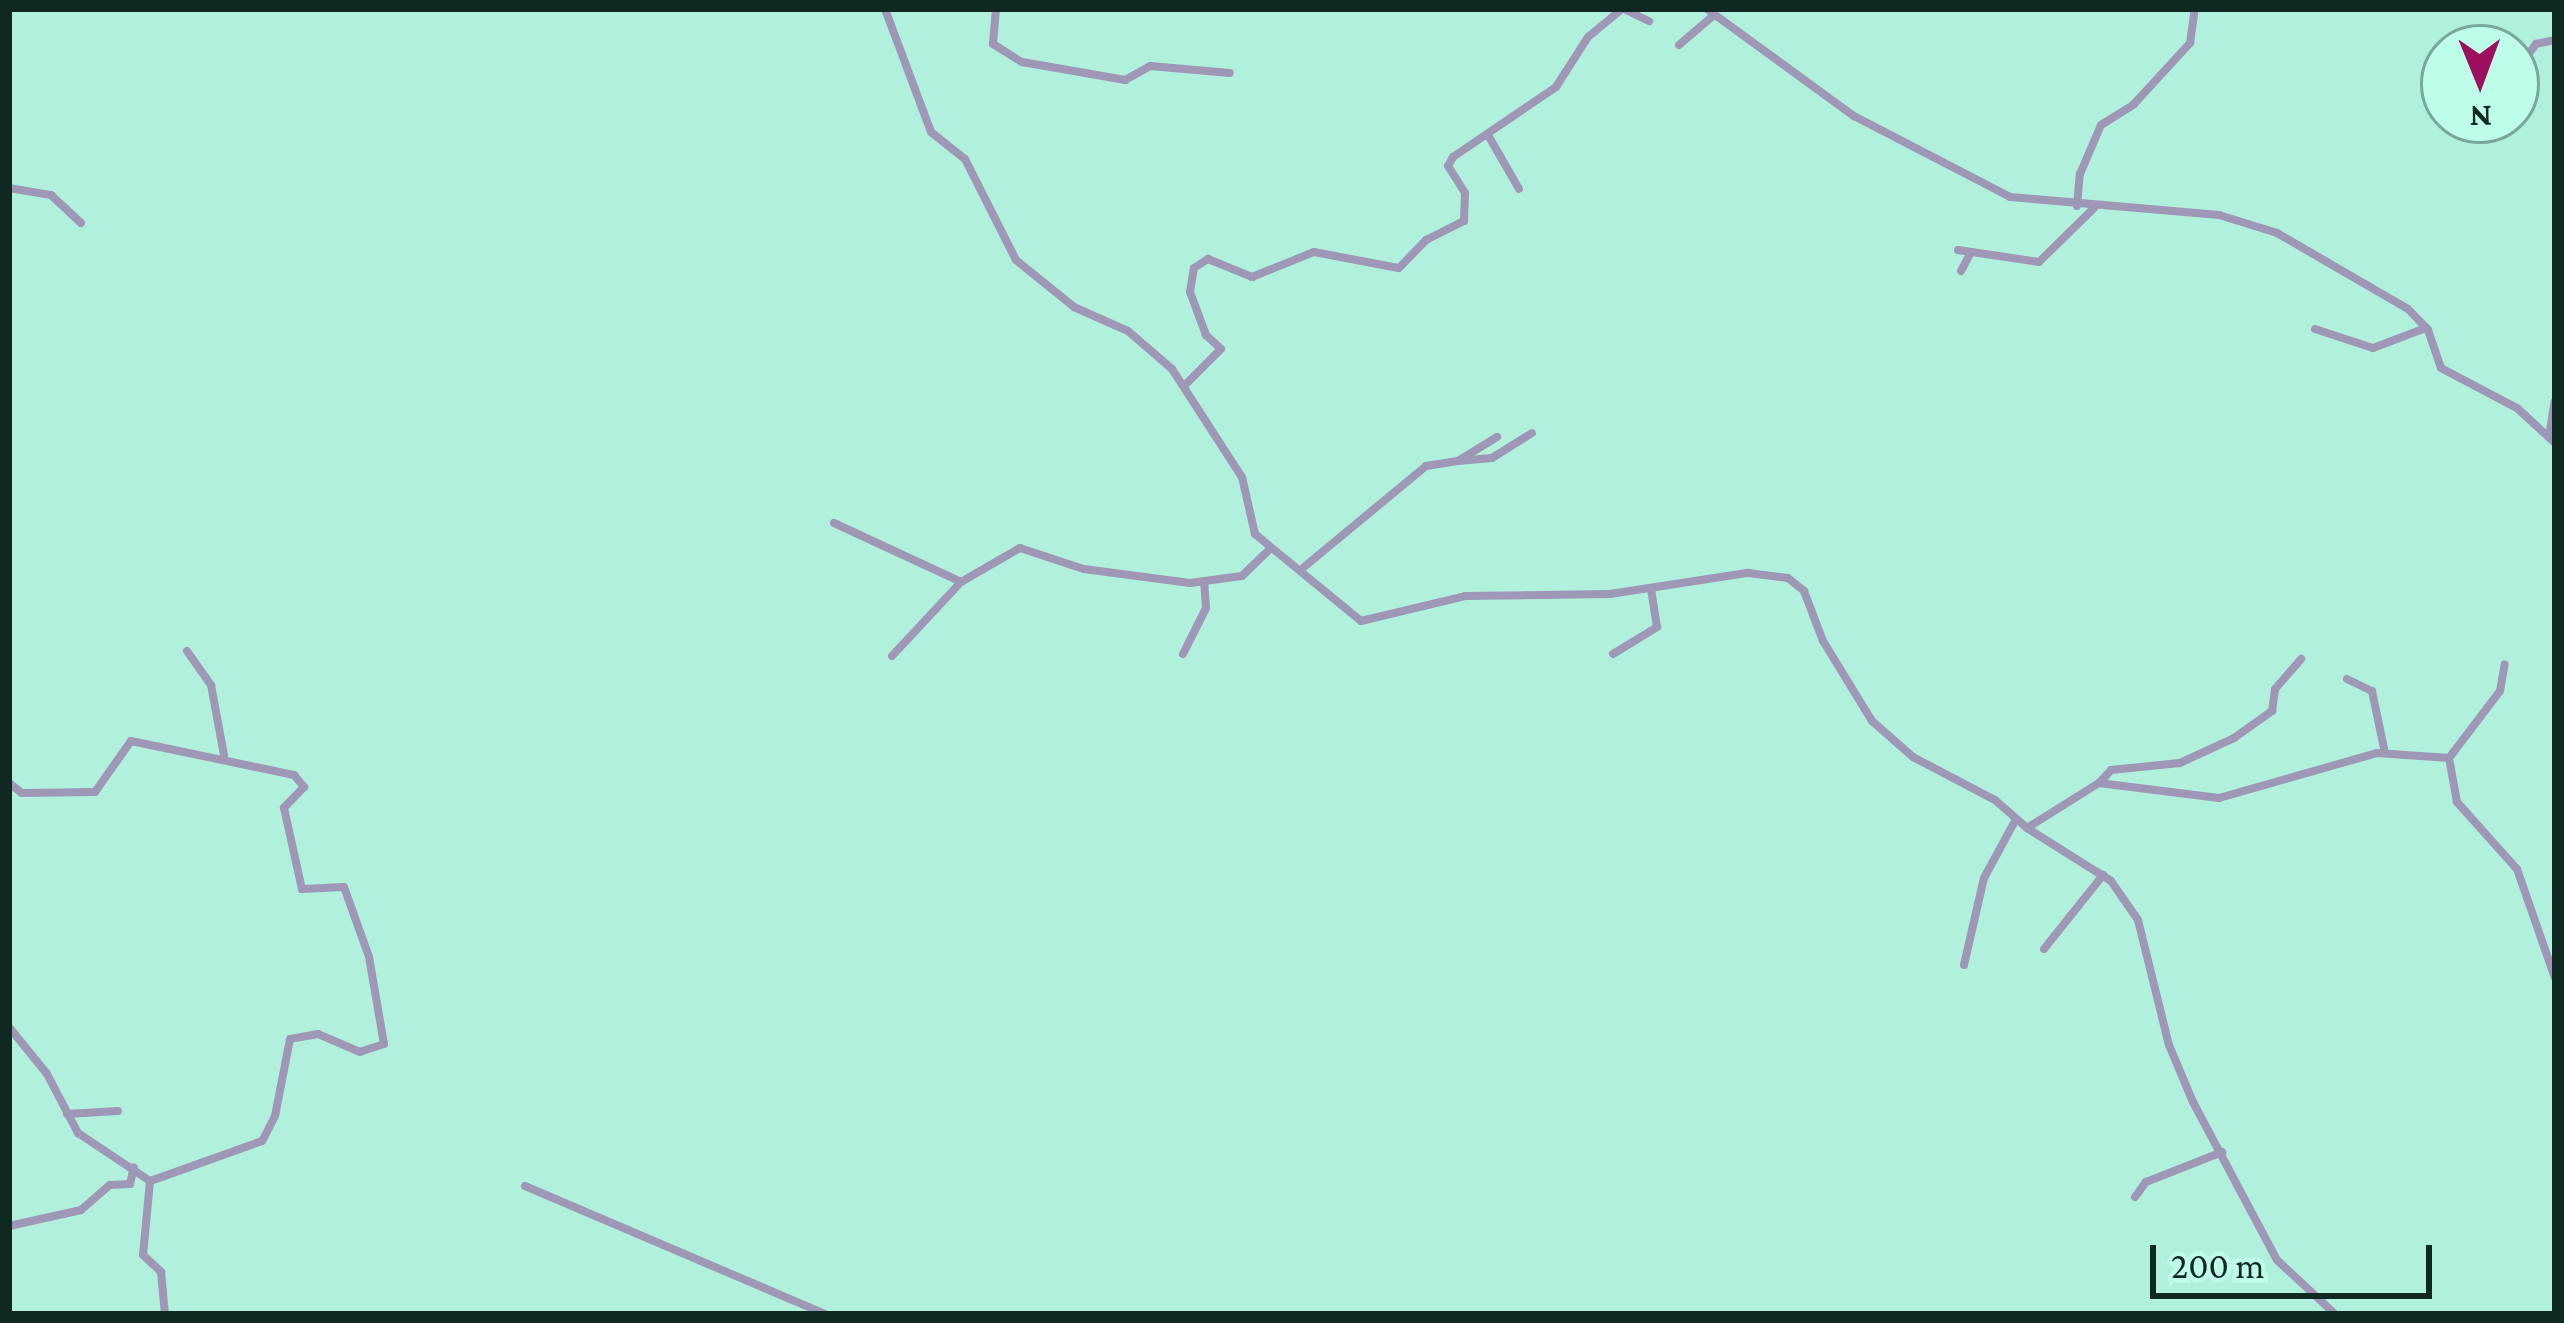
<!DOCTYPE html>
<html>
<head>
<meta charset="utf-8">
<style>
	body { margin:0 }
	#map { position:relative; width:2564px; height:1323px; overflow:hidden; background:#b2f0de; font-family:"Crimson Pro",serif }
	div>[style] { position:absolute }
	.street>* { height:8px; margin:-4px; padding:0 4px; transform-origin:4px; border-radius:4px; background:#9e97b6 }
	span { translate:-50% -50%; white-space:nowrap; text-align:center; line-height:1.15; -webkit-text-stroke:12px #bffdeb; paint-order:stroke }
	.frame { position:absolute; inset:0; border:12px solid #0f2821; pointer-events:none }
	.north { position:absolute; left:2420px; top:24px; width:120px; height:120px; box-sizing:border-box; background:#bffdeb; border:3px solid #79a89a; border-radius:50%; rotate:179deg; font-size:33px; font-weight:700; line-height:48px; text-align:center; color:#0f2821 }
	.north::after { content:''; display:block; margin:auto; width:42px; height:54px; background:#9d105e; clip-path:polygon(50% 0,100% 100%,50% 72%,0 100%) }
	.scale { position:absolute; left:2150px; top:1245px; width:282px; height:54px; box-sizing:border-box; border:6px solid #0f2821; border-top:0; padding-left:15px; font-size:36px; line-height:42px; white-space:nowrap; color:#0f2821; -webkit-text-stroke:9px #bffdeb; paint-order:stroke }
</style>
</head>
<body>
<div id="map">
	<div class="street">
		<i style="left:885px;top:9px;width:131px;rotate:69.5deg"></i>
		<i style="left:931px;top:132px;width:43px;rotate:38.5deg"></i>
		<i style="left:965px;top:159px;width:113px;rotate:63.2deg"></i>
		<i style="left:1016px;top:260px;width:75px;rotate:39deg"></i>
		<i style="left:1074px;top:307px;width:59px;rotate:24deg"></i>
		<i style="left:1128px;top:331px;width:58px;rotate:40.8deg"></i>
		<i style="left:1172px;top:369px;width:129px;rotate:57.1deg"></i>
		<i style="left:1242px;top:477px;width:58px;rotate:77.2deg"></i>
		<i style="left:1255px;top:534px;width:137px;rotate:39.4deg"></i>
		<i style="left:1361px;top:621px;width:107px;rotate:-13.5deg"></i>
		<i style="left:1465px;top:596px;width:145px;rotate:-0.8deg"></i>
		<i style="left:1610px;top:594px;width:140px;rotate:-8.7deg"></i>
		<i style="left:1748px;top:573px;width:40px;rotate:7.1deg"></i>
		<i style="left:1788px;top:578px;width:21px;rotate:39deg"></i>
		<i style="left:1804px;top:591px;width:53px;rotate:69.2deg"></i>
		<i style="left:1823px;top:641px;width:94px;rotate:58.5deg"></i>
		<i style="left:1872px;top:721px;width:55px;rotate:41.3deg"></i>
		<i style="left:1913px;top:757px;width:93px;rotate:27.7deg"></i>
		<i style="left:1995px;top:800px;width:43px;rotate:41.2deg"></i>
		<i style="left:2027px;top:828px;width:85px;rotate:-32deg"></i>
		<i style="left:2099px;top:783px;width:121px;rotate:7.1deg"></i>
		<i style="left:2219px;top:798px;width:164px;rotate:-15.9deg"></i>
		<i style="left:2377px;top:753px;width:72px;rotate:4deg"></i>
		<i style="left:2449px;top:758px;width:45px;rotate:79.7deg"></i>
		<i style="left:2457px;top:802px;width:90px;rotate:48.2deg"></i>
		<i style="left:2517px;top:869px;width:115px;rotate:70.8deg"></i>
		<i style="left:996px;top:9px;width:35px;rotate:95deg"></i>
		<i style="left:993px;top:44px;width:34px;rotate:32deg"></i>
		<i style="left:1022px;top:62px;width:105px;rotate:9.9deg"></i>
		<i style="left:1125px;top:80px;width:29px;rotate:-29deg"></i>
		<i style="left:1150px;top:66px;width:80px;rotate:5deg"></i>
		<i style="left:1624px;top:9px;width:28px;rotate:26deg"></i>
		<i style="left:1707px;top:9px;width:182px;rotate:36.1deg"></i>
		<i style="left:1854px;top:116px;width:176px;rotate:27.4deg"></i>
		<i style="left:2010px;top:197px;width:210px;rotate:4.9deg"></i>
		<i style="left:2219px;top:215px;width:61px;rotate:17.2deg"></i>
		<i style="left:2277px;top:233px;width:151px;rotate:30.1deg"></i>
		<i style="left:2408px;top:309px;width:29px;rotate:46deg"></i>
		<i style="left:2428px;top:330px;width:40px;rotate:71.1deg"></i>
		<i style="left:2441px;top:368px;width:86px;rotate:27.8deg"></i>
		<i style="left:2517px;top:408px;width:52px;rotate:42.6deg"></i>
		<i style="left:1679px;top:45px;width:46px;rotate:-40.6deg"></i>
		<i style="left:2525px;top:59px;width:19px;rotate:-54deg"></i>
		<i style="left:2536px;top:44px;width:19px;rotate:-12deg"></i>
		<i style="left:1488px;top:135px;width:62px;rotate:60.1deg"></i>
		<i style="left:9px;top:188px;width:43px;rotate:9.5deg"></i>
		<i style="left:51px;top:195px;width:41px;rotate:43deg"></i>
		<i style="left:2077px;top:206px;width:32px;rotate:-85deg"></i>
		<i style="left:2080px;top:174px;width:53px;rotate:-66.8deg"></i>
		<i style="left:2101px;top:125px;width:39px;rotate:-32deg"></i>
		<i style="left:2134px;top:104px;width:83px;rotate:-47.4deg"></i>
		<i style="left:2190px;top:43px;width:34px;rotate:-82deg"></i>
		<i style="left:1958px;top:250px;width:82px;rotate:8.4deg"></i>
		<i style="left:2039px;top:262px;width:77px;rotate:-44.5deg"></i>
		<i style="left:1961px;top:271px;width:19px;rotate:-62deg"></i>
		<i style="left:2315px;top:329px;width:61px;rotate:18.1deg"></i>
		<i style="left:2373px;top:348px;width:57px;rotate:-20.7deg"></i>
		<i style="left:1185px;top:385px;width:51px;rotate:-45deg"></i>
		<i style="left:1221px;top:349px;width:21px;rotate:-137deg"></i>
		<i style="left:1206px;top:335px;width:46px;rotate:-110.4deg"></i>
		<i style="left:1190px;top:292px;width:24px;rotate:-81deg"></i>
		<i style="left:1194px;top:268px;width:17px;rotate:-33deg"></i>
		<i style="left:1208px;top:259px;width:48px;rotate:22.2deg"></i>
		<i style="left:1252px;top:277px;width:67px;rotate:-22deg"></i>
		<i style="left:1314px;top:252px;width:86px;rotate:10.7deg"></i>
		<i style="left:1399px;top:268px;width:39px;rotate:-46deg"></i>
		<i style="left:1426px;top:240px;width:42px;rotate:-26.6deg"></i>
		<i style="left:1464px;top:221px;width:28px;rotate:-88deg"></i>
		<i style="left:1465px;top:193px;width:32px;rotate:-122deg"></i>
		<i style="left:1448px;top:166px;width:10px;rotate:-61deg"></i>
		<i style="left:1453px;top:157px;width:125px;rotate:-34.2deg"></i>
		<i style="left:1556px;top:87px;width:59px;rotate:-57.4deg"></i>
		<i style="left:1588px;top:37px;width:44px;rotate:-39.5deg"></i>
		<i style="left:2549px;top:437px;width:36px;rotate:-81deg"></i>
		<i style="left:1458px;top:461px;width:34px;rotate:-5deg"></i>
		<i style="left:1492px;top:458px;width:47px;rotate:-32deg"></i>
		<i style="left:834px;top:523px;width:140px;rotate:24.9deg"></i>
		<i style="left:1304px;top:567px;width:158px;rotate:-39.6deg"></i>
		<i style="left:1426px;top:466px;width:32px;rotate:-9deg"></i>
		<i style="left:1458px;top:461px;width:46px;rotate:-31.6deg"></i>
		<i style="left:187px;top:651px;width:42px;rotate:54.8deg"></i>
		<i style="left:211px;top:685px;width:71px;rotate:79.5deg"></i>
		<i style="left:1183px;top:654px;width:51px;rotate:-63.4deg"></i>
		<i style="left:1206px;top:608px;width:26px;rotate:-94deg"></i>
		<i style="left:1613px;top:654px;width:52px;rotate:-31.5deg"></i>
		<i style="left:1657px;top:627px;width:39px;rotate:-99deg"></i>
		<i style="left:892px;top:656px;width:101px;rotate:-47deg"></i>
		<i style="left:961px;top:582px;width:68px;rotate:-30deg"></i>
		<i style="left:1020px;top:548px;width:67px;rotate:18.2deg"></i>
		<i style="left:1084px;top:569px;width:107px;rotate:7.5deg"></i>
		<i style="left:1190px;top:583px;width:52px;rotate:-7.7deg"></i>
		<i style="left:1242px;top:576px;width:40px;rotate:-44deg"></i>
		<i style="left:2347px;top:679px;width:28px;rotate:26deg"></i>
		<i style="left:2372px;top:691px;width:63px;rotate:78.2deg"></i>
		<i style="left:2449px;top:758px;width:84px;rotate:-52.7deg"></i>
		<i style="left:2500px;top:691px;width:27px;rotate:-80deg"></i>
		<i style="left:2100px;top:782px;width:16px;rotate:-47deg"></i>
		<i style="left:2111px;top:770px;width:69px;rotate:-5.8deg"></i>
		<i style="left:2180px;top:763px;width:60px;rotate:-24.8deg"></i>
		<i style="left:2234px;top:738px;width:47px;rotate:-35.4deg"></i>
		<i style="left:2272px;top:711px;width:22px;rotate:-82deg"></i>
		<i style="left:2275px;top:689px;width:40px;rotate:-49deg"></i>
		<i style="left:9px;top:783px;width:16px;rotate:38deg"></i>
		<i style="left:22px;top:793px;width:73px;rotate:-0.8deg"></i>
		<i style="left:95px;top:792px;width:62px;rotate:-54.8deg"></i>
		<i style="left:131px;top:741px;width:167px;rotate:11.8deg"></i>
		<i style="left:294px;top:775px;width:16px;rotate:50deg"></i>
		<i style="left:304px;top:787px;width:29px;rotate:134deg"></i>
		<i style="left:284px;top:808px;width:83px;rotate:77.5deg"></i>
		<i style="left:302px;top:889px;width:42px;rotate:-2.7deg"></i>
		<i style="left:344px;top:887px;width:74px;rotate:70.3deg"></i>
		<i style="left:369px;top:957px;width:88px;rotate:80.2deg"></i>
		<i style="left:384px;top:1044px;width:25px;rotate:162deg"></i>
		<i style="left:360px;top:1052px;width:46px;rotate:-156.8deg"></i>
		<i style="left:318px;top:1034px;width:28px;rotate:170deg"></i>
		<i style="left:290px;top:1039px;width:78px;rotate:101deg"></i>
		<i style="left:275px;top:1116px;width:28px;rotate:117deg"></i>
		<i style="left:262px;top:1141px;width:119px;rotate:160.3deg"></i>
		<i style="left:2027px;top:828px;width:99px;rotate:32.2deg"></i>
		<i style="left:2111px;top:881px;width:47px;rotate:55.3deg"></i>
		<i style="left:2138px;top:920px;width:129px;rotate:76.1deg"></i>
		<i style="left:2169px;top:1045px;width:62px;rotate:67.2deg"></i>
		<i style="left:2193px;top:1102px;width:179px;rotate:62deg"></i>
		<i style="left:2277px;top:1260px;width:79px;rotate:43deg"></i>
		<i style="left:2044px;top:949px;width:95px;rotate:-51.4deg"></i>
		<i style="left:1964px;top:965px;width:89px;rotate:-77.1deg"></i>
		<i style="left:1984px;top:878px;width:67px;rotate:-61.5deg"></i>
		<i style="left:9px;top:1027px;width:60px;rotate:51deg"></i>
		<i style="left:47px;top:1074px;width:67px;rotate:62.3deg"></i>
		<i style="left:78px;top:1133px;width:87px;rotate:33.7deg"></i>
		<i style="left:150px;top:1181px;width:74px;rotate:95.4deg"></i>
		<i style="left:143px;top:1255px;width:25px;rotate:43deg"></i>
		<i style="left:161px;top:1272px;width:42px;rotate:84.6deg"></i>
		<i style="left:67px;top:1114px;width:51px;rotate:-3.4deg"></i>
		<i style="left:525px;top:1186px;width:326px;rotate:23.1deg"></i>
		<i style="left:2135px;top:1197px;width:19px;rotate:-54deg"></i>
		<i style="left:2146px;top:1182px;width:82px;rotate:-21.5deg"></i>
		<i style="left:9px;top:1226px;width:74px;rotate:-12.5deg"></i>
		<i style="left:81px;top:1210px;width:38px;rotate:-41deg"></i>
		<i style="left:110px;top:1185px;width:20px;rotate:-3deg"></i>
		<i style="left:130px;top:1184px;width:17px;rotate:-77deg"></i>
	</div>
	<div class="frame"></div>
	<div class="north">N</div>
	<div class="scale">200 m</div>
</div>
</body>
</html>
